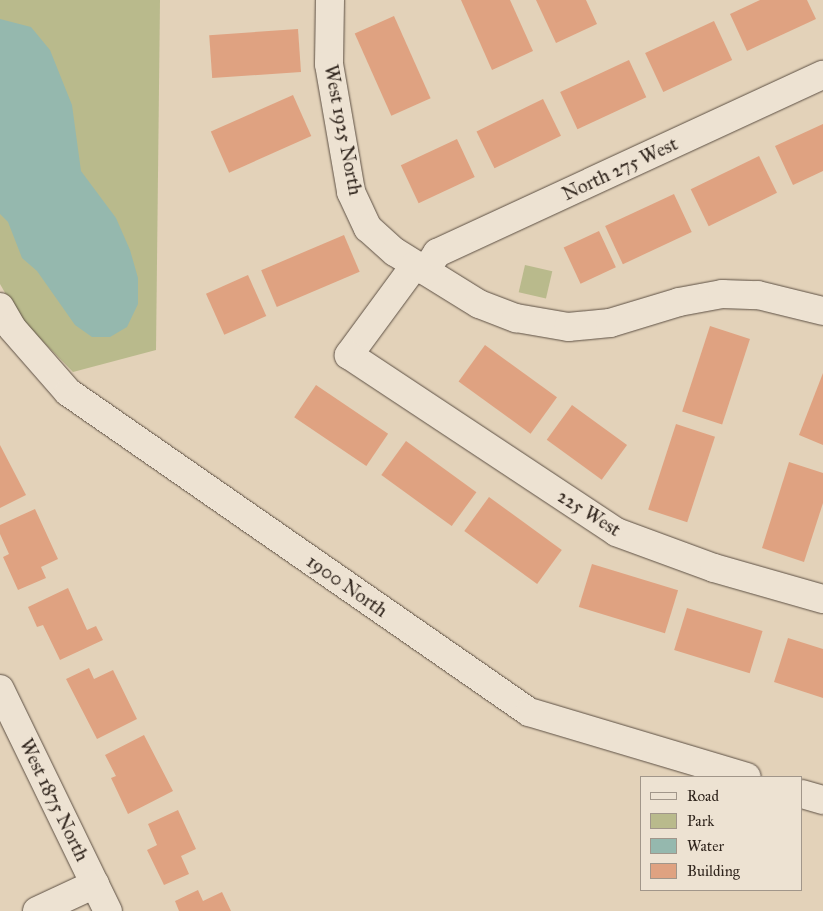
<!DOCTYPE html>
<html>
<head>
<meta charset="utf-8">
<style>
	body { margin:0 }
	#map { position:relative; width:823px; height:911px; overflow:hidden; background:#e3d2b9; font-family:"IM FELL Great Primer",serif }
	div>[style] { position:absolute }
	.green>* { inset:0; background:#b9ba8c; transform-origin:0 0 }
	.water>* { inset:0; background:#95b8ae }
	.building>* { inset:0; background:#dfa281; transform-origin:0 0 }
	.roads { filter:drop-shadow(0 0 1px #5d5044) drop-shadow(0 0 1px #5d5044) }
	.minor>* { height:28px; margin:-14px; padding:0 14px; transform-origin:14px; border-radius:14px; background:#ede2d2 }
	span { translate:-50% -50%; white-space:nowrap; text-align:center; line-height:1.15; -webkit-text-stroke:5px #ede2d2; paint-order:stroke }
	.street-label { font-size:19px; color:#30251d }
	.legend { position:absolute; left:640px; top:776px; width:162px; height:115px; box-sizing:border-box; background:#ede2d2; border:1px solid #a1968a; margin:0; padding:6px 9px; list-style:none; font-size:15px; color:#30251d }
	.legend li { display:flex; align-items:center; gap:10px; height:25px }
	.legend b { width:25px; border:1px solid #a1968a }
</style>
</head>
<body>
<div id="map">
	<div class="green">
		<i style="clip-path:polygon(0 0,160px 0,156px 350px,73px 372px,19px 317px,0 284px)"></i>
		<i style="left:525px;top:265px;width:28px;height:28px;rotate:13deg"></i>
	</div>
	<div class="water">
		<i style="clip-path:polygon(0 19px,31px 27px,50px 50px,72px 105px,81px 171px,116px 218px,130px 250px,138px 278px,138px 304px,127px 327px,110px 337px,92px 337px,75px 325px,37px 271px,22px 258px,8px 222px,0 214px)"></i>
	</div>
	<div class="building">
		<i style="clip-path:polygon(461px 0,510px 0,533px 51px,492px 70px)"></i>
		<i style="clip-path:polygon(536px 0,586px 0,597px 24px,556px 43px)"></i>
		<i style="clip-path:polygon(760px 0,807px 0,816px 19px,747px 51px,730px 14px)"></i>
		<i style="left:394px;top:16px;width:90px;height:43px;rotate:66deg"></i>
		<i style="left:714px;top:21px;width:43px;height:76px;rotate:65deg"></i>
		<i style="left:298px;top:29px;width:43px;height:89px;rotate:86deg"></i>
		<i style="left:629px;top:60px;width:41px;height:76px;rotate:65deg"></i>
		<i style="left:293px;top:95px;width:45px;height:90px;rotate:66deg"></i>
		<i style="left:543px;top:99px;width:41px;height:74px;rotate:64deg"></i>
		<i style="clip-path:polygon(823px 124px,823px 171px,793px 185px,775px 146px)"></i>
		<i style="left:457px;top:139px;width:42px;height:62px;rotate:65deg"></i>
		<i style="left:759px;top:156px;width:41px;height:76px;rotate:64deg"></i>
		<i style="left:674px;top:194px;width:42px;height:76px;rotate:65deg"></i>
		<i style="left:599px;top:231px;width:40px;height:39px;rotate:65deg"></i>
		<i style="left:344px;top:235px;width:40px;height:90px;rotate:67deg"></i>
		<i style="left:248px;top:275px;width:45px;height:46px;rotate:66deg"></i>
		<i style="left:710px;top:326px;width:42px;height:90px;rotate:18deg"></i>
		<i style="left:485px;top:345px;width:89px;height:45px;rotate:36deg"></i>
		<i style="clip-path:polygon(823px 373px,823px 445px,799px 435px)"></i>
		<i style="left:316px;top:385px;width:87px;height:39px;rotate:34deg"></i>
		<i style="left:572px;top:405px;width:68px;height:43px;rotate:36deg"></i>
		<i style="left:676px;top:424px;width:41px;height:90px;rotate:18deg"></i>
		<i style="left:406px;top:441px;width:87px;height:42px;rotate:36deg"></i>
		<i style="clip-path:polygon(0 445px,26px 495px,0 508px)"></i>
		<i style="clip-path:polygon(789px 462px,823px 473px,823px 503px,804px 562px,762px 548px)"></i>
		<i style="left:489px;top:497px;width:90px;height:42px;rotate:36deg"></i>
		<i style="clip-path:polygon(35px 509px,58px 559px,41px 567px,46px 578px,18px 590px,3px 557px,9px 554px,0 534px,0 525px)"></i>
		<i style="left:592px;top:564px;width:90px;height:45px;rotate:17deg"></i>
		<i style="clip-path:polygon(68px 588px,87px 630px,96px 626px,103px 640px,60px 660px,43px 625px,37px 627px,28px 607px)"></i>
		<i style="left:687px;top:608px;width:79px;height:44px;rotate:17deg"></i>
		<i style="clip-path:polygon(788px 638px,823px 649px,823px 698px,774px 682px)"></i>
		<i style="clip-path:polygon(89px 668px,94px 679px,113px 670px,137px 719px,97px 739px,66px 679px)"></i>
		<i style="clip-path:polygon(144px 735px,173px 791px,128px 814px,111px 778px,116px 776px,105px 755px)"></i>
		<i style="clip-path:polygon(178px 810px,196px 849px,181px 856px,189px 874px,164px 885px,147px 850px,157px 845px,148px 824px)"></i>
		<i style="clip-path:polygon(198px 890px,203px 901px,222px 892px,231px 911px,179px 911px,175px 901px)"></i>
	</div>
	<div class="roads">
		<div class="minor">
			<i style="left:330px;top:0;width:64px;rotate:90.9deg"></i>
			<i style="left:329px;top:64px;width:130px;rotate:80.2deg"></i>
			<i style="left:351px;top:192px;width:40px;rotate:65deg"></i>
			<i style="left:368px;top:228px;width:36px;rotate:42deg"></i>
			<i style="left:395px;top:252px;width:99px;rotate:31.8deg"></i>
			<i style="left:479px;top:304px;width:40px;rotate:21deg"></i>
			<i style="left:516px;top:318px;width:53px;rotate:9.8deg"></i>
			<i style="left:568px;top:327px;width:42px;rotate:-5.4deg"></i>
			<i style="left:610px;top:323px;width:72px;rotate:-16.9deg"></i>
			<i style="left:679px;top:302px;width:44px;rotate:-10.5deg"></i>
			<i style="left:722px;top:294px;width:36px;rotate:2deg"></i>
			<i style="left:758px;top:295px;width:67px;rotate:13.8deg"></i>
			<i style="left:415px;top:265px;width:112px;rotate:126.3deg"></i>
			<i style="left:349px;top:355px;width:320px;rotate:33.5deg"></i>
			<i style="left:616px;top:532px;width:104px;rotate:20.2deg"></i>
			<i style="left:714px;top:568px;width:113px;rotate:15.9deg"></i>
			<i style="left:425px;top:271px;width:22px;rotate:-56deg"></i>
			<i style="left:437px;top:253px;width:425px;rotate:-24.8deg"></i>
			<i style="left:0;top:307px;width:24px;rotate:60deg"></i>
			<i style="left:12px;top:328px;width:85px;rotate:48.8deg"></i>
			<i style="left:68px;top:392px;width:561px;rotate:34.77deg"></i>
			<i style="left:529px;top:712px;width:227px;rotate:16.6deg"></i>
			<i style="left:0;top:689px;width:247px;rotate:64.1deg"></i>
			<i style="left:802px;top:794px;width:22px;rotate:16deg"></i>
			<i style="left:37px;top:911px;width:64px;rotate:-25deg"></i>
		</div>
	</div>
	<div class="street-label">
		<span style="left:343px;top:130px;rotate:79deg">West 1925 North</span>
		<span style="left:620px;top:169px;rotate:-25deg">North 275 West</span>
		<span style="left:589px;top:513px;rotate:32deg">225 West</span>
		<span style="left:347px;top:586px;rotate:35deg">1900 North</span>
		<span style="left:54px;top:800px;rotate:64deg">West 1875 North</span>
	</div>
	<ul class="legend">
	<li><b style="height:6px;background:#ede2d2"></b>Road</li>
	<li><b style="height:14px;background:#b9ba8c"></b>Park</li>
	<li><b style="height:14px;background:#95b8ae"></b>Water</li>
	<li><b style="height:14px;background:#dfa281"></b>Building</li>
	</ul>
</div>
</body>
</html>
